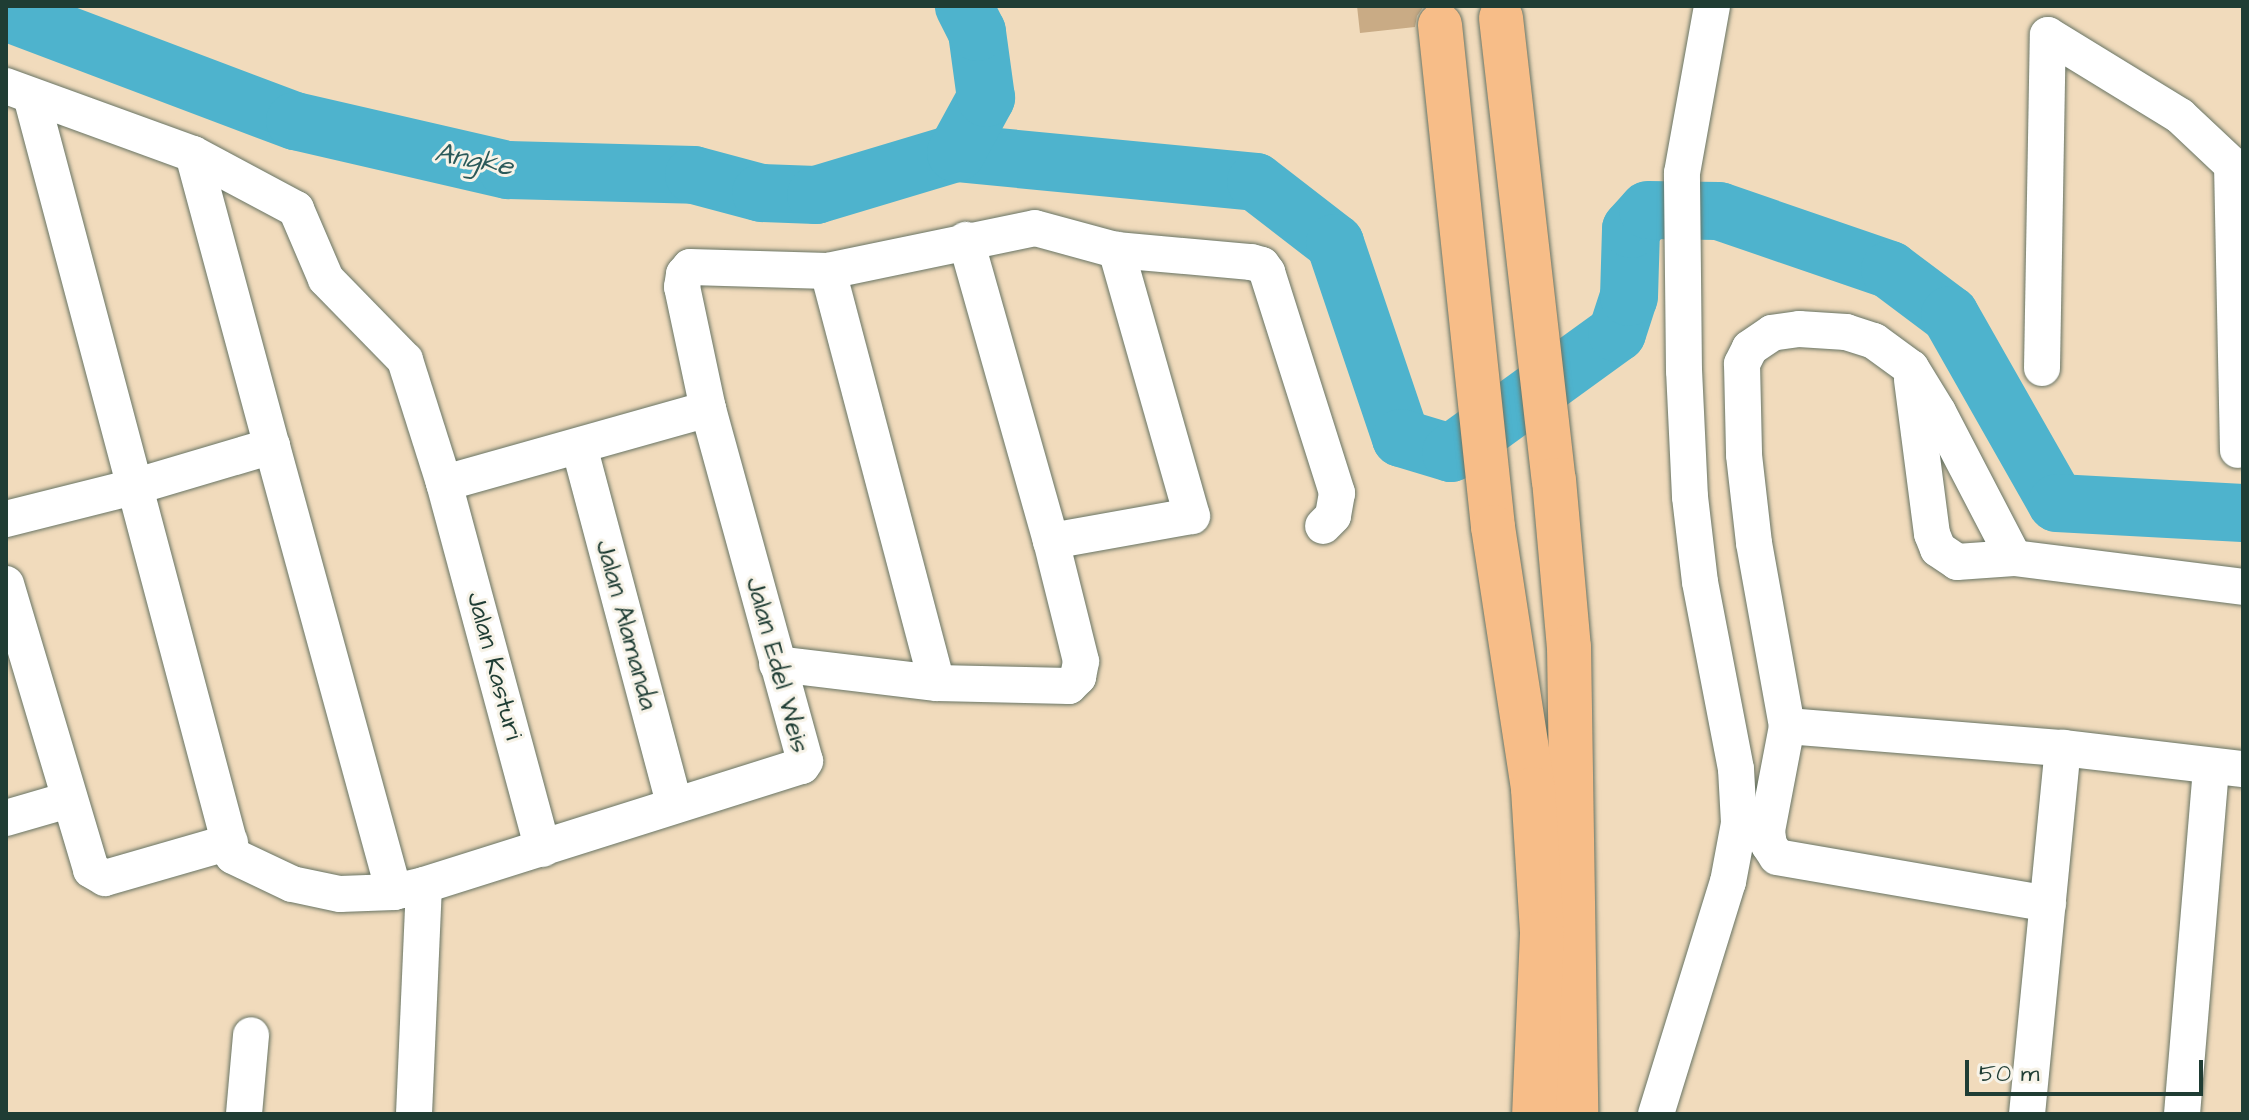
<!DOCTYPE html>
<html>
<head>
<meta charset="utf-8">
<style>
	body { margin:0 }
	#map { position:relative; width:2249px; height:1120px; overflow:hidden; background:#f1dbbc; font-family:"Architects Daughter",sans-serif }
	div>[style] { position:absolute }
	.river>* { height:58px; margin:-29px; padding:0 29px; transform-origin:29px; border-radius:29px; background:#4eb3cd }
	.building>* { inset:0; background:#c9ab85 }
	.roads { filter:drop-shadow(0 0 2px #687464) drop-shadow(0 0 2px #687464) }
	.street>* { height:36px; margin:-18px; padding:0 18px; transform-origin:18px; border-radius:18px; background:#fff }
	.highway>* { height:44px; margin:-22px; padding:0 22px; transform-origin:22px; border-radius:22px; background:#f7bd88 }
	span { translate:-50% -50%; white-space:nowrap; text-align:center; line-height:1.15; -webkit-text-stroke:6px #f7f3e8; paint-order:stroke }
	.street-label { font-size:26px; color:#1f3d34 }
	.water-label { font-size:28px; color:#2b5a5a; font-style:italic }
	.frame { position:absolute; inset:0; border:8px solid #1f3d34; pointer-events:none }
	.scale { position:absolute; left:1965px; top:1060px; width:238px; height:36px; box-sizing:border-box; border:4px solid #1f3d34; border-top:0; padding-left:10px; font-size:24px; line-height:28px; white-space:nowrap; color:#1f3d34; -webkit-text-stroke:6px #f7f3e8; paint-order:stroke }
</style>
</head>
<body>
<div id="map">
	<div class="river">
		<i style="left:6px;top:12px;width:309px;rotate:20.7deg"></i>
		<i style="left:295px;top:121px;width:219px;rotate:13deg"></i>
		<i style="left:508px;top:170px;width:186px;rotate:1.5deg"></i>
		<i style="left:694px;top:175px;width:69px;rotate:15deg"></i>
		<i style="left:761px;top:193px;width:55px;rotate:2.1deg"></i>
		<i style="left:816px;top:195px;width:146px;rotate:-16.7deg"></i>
		<i style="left:956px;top:153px;width:301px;rotate:5.5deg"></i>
		<i style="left:1256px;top:182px;width:100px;rotate:37.7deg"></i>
		<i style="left:1335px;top:243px;width:206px;rotate:71.3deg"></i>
		<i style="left:1401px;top:438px;width:52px;rotate:16.7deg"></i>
		<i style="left:1451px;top:453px;width:205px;rotate:-35.9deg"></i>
		<i style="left:1617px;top:333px;width:38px;rotate:-72deg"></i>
		<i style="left:1629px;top:297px;width:68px;rotate:-88.3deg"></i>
		<i style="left:1631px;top:229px;width:25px;rotate:-48deg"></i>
		<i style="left:1648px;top:210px;width:71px;rotate:0.8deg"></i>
		<i style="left:1719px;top:211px;width:181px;rotate:19deg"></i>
		<i style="left:1890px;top:270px;width:75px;rotate:36.9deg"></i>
		<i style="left:1950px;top:315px;width:216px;rotate:60.4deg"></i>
		<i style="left:2057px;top:503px;width:186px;rotate:3.1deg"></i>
		<i style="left:956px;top:153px;width:63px;rotate:-61.4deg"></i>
		<i style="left:986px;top:98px;width:67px;rotate:-97.8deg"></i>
		<i style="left:977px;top:32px;width:29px;rotate:-117deg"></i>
	</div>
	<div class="building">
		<i style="clip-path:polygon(1357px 6px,1424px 6px,1417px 16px,1415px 27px,1360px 33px)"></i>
	</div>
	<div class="roads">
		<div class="street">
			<i style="left:6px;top:86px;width:199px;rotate:20deg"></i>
			<i style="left:193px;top:154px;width:117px;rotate:28.1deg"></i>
			<i style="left:296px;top:209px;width:76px;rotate:66.8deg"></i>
			<i style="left:326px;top:279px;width:113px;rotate:45.7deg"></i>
			<i style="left:405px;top:360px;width:129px;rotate:72.4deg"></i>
			<i style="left:444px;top:483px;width:379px;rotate:74.9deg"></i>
			<i style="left:31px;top:96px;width:786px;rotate:75.12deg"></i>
			<i style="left:233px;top:856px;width:65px;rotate:25.4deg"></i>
			<i style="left:292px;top:884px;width:49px;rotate:11.8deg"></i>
			<i style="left:340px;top:894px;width:54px;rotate:-2.1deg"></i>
			<i style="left:394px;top:892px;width:31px;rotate:-13deg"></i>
			<i style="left:193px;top:154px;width:302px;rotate:74.9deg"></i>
			<i style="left:2232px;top:165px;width:285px;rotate:88.8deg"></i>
			<i style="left:828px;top:271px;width:426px;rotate:75.2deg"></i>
			<i style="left:2042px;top:368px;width:333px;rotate:-89deg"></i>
			<i style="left:2048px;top:35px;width:155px;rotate:31.5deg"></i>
			<i style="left:2180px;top:116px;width:71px;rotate:43.3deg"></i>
			<i style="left:2232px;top:165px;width:13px;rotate:29deg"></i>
			<i style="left:1912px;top:380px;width:155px;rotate:82.6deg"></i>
			<i style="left:1932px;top:534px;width:16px;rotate:68deg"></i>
			<i style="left:1938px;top:549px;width:23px;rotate:34deg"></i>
			<i style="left:1957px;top:562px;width:57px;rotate:-4deg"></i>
			<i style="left:2014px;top:558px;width:231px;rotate:7.2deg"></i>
			<i style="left:708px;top:409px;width:125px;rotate:-102deg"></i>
			<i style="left:682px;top:287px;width:13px;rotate:-81deg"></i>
			<i style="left:684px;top:274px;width:9px;rotate:-49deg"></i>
			<i style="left:690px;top:267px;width:138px;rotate:1.7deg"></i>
			<i style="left:828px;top:271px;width:211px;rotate:-11.7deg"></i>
			<i style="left:1035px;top:228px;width:84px;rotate:15.2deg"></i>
			<i style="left:1116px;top:250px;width:136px;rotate:5.1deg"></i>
			<i style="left:1251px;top:262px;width:11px;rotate:15deg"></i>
			<i style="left:1262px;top:265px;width:9px;rotate:54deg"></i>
			<i style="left:1267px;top:272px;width:232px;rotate:72.4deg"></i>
			<i style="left:1337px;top:493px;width:23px;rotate:100deg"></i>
			<i style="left:1333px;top:516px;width:14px;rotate:135deg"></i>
			<i style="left:579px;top:446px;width:370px;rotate:75.1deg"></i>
			<i style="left:6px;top:519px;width:135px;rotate:-14.1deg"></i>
			<i style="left:137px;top:486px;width:141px;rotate:-16.5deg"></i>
			<i style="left:272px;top:446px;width:462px;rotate:74.7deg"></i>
			<i style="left:1051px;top:541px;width:143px;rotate:-10.1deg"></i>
			<i style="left:1192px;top:516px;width:277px;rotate:-105.9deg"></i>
			<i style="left:2014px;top:558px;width:165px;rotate:-117.5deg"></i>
			<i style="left:1938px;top:412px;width:52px;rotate:-121.5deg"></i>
			<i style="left:1911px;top:368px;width:46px;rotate:-143.9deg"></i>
			<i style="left:1874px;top:341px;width:29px;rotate:-162deg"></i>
			<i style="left:1846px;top:332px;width:47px;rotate:-176.3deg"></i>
			<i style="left:1799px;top:329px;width:27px;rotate:172deg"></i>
			<i style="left:1772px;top:333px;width:27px;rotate:146deg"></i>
			<i style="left:1750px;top:348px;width:18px;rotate:117deg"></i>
			<i style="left:1742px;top:364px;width:91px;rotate:88.7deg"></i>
			<i style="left:1744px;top:455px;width:89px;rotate:83.5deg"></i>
			<i style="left:1754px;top:543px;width:186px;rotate:79.8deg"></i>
			<i style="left:1787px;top:726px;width:107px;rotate:100.8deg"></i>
			<i style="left:1767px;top:831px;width:14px;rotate:82deg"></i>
			<i style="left:1769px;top:845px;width:14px;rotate:56deg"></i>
			<i style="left:1777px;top:857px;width:275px;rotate:9.8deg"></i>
			<i style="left:6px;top:584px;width:298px;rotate:73.4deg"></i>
			<i style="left:91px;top:870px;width:16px;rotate:30deg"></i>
			<i style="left:105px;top:878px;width:130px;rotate:-16.1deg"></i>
			<i style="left:777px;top:664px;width:161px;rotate:6.8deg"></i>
			<i style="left:937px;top:683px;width:132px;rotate:1.3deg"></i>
			<i style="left:1069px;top:686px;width:13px;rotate:-45deg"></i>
			<i style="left:1078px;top:677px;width:16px;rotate:-79deg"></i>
			<i style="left:1081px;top:661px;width:124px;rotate:-104deg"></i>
			<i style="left:1051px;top:541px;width:313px;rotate:-105.8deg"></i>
			<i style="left:1787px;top:726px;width:277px;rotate:4.6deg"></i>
			<i style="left:2063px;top:748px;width:181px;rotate:6.7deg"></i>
			<i style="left:6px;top:818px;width:65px;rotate:-16.2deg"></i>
			<i style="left:244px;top:1114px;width:79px;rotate:-84.9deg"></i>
			<i style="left:414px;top:1114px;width:229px;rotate:-87.5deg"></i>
			<i style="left:424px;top:885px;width:396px;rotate:-17.5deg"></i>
			<i style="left:802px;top:766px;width:6px;rotate:-59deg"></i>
			<i style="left:805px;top:761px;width:365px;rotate:-105.4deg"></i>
			<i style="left:708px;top:409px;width:274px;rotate:164.3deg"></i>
			<i style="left:1656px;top:1114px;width:243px;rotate:-72.8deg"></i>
			<i style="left:1728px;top:882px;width:60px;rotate:-79.4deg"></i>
			<i style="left:1739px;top:823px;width:54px;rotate:-93.2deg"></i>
			<i style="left:1736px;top:769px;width:190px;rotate:-100.9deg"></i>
			<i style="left:1700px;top:582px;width:86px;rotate:-96.7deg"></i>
			<i style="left:1690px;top:497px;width:126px;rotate:-92.7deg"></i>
			<i style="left:1684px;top:371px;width:198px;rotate:-90.6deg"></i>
			<i style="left:1682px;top:173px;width:170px;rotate:-79.8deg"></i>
			<i style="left:2027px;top:1114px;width:368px;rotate:-84.4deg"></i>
			<i style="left:2182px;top:1114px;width:349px;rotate:-85.2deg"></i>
		</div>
		<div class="highway">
			<i style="left:1501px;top:18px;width:465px;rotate:83.5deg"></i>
			<i style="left:1554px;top:480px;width:168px;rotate:84.9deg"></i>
			<i style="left:1569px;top:647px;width:467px;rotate:89.1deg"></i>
			<i style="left:1440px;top:25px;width:505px;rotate:83.97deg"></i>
			<i style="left:1493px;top:527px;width:265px;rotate:81.3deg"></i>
			<i style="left:1533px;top:789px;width:145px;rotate:86.4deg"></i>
			<i style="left:1542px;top:934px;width:180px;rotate:92.5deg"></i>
		</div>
	</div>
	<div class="street-label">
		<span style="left:626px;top:625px;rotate:75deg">Jalan Alamanda</span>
		<span style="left:777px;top:665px;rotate:75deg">Jalan Edel Weis</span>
		<span style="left:494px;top:666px;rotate:75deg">Jalan Kasturi</span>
	</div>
	<div class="water-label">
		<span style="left:474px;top:160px;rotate:11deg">Angke</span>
	</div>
	<div class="frame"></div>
	<div class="scale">50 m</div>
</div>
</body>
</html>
